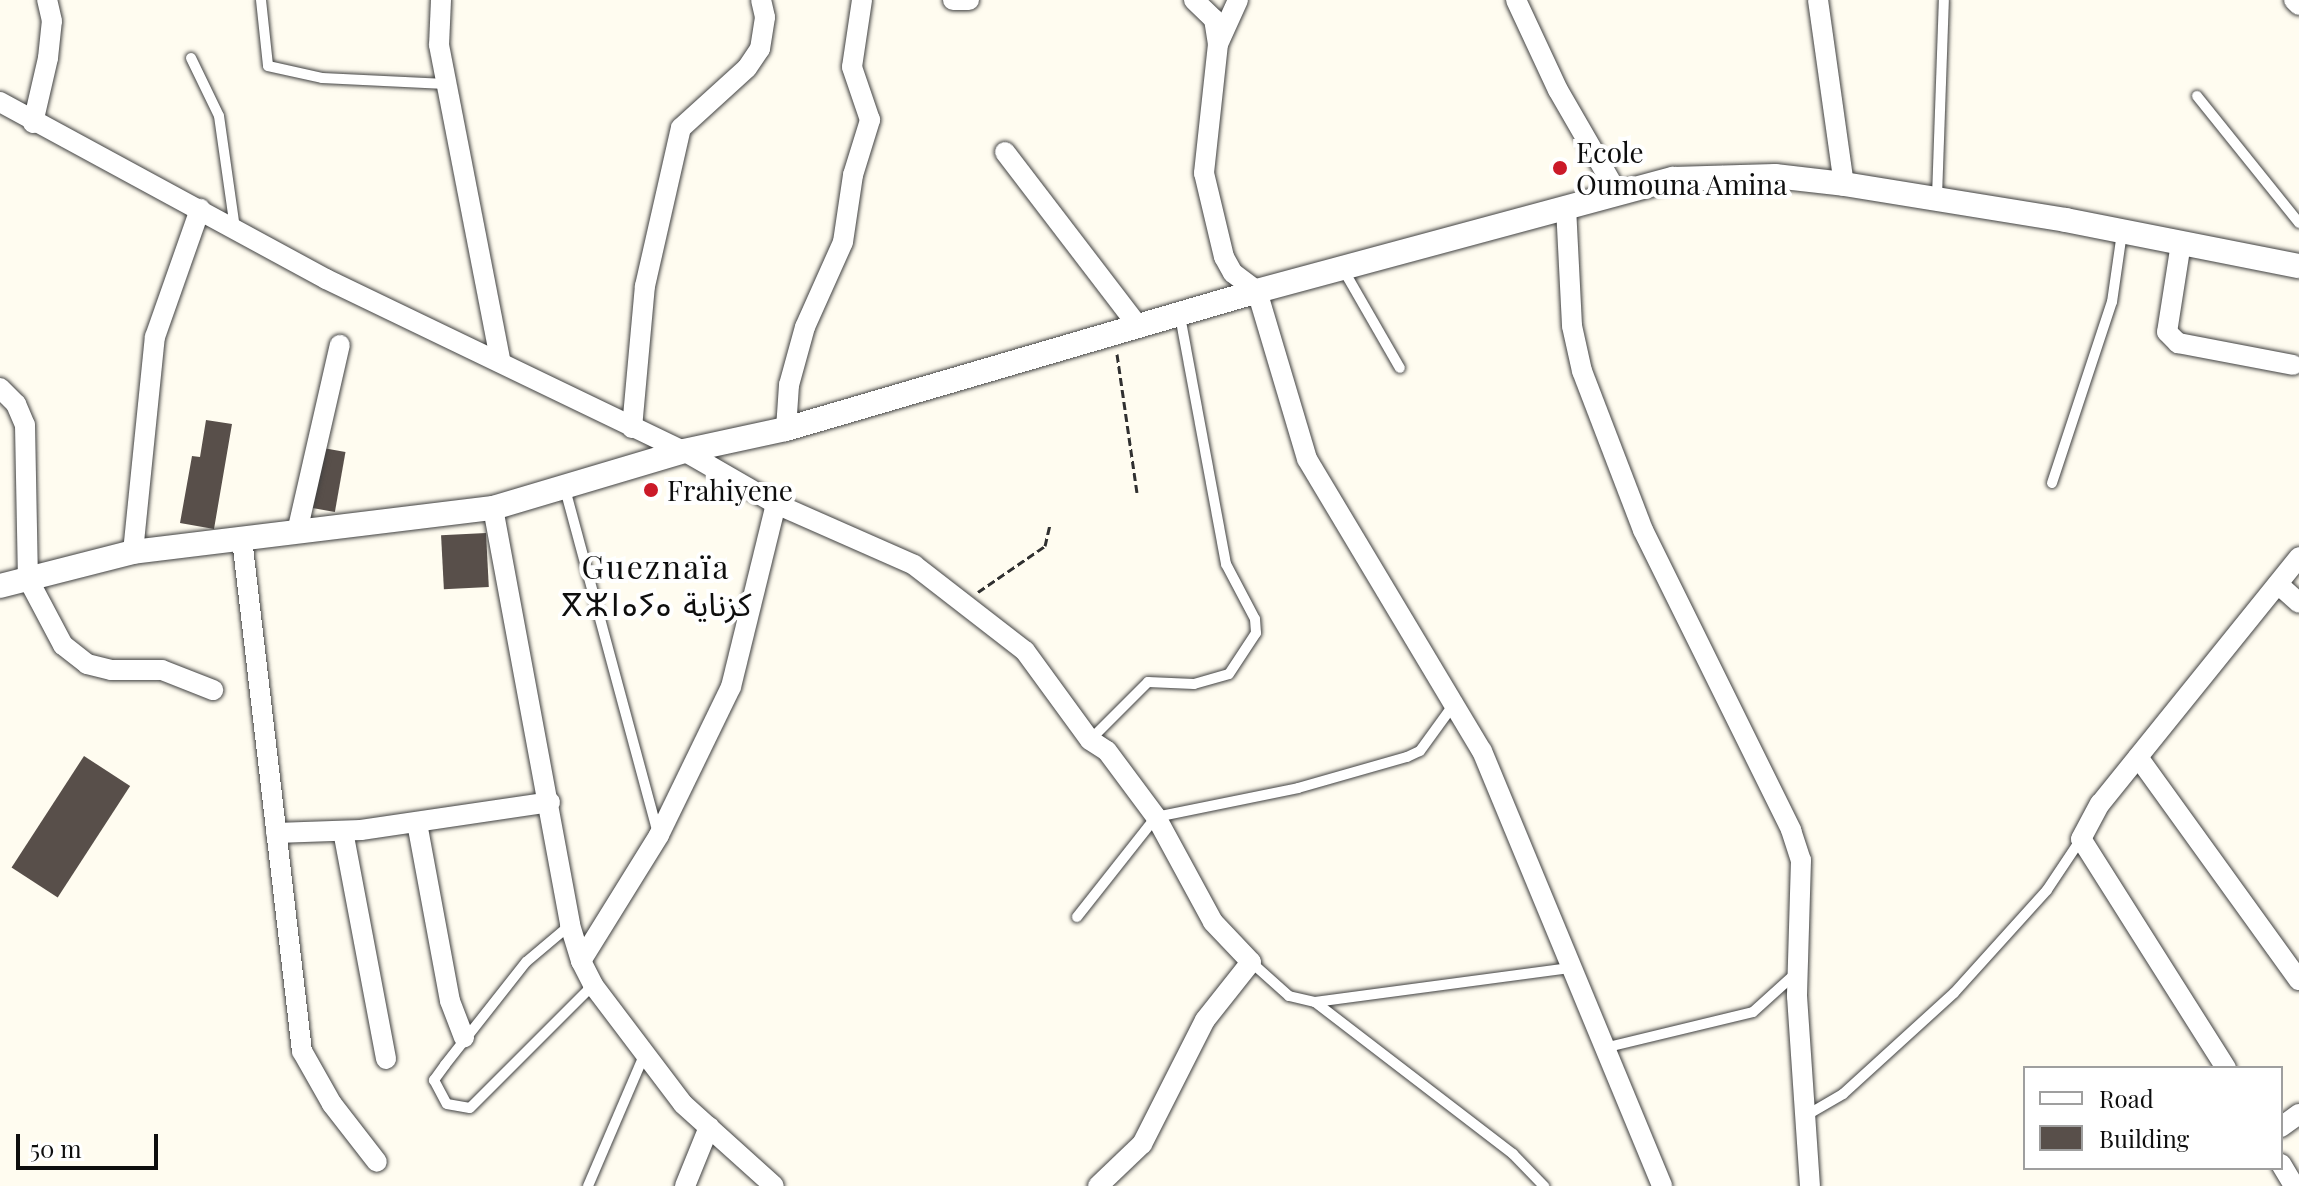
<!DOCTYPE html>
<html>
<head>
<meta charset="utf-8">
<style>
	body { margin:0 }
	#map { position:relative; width:2299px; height:1186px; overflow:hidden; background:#fffcf0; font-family:"Playfair Display","Noto Sans Arabic","Noto Sans Tifinagh",serif }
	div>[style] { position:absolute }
	.building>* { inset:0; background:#584f4a; transform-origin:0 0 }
	.path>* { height:3px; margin-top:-1.5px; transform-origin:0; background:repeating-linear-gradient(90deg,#303030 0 8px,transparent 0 12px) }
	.roads { filter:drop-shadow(0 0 2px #414141) drop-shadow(0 0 2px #414141) }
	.service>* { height:10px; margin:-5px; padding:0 5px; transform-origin:5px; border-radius:5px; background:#fff }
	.minor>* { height:20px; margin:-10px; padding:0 10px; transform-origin:10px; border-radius:10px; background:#fff }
	.tertiary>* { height:24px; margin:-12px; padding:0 12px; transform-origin:12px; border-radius:12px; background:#fff }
	.dots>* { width:22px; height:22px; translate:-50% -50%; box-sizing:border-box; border:4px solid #fff; border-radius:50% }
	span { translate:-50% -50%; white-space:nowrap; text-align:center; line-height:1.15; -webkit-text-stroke:8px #fff; paint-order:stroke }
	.poi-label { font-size:28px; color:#0e0e0e }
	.left { translate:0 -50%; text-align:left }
	.quarter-label { font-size:32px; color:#0e0e0e; letter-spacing:2px }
	.legend { position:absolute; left:2023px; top:1066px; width:260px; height:104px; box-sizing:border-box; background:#fff; border:2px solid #9f9f9f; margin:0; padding:10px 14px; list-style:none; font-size:24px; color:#0e0e0e }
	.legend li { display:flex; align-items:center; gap:16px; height:40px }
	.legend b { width:40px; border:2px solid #9f9f9f }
	.scale { position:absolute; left:16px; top:1134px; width:142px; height:36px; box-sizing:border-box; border:4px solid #0e0e0e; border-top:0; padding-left:10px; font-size:24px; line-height:28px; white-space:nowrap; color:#0e0e0e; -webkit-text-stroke:6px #fff; paint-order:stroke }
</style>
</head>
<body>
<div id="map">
	<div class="building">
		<i style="clip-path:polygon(206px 420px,232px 424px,214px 529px,180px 523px,192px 456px,200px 457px)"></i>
		<i style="left:312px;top:446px;width:34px;height:61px;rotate:10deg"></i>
		<i style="left:486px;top:533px;width:54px;height:45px;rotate:87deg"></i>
		<i style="left:84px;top:756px;width:55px;height:133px;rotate:33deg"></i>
	</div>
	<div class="path">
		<i style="left:1117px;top:354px;width:140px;rotate:81.8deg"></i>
		<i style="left:978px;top:592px;width:81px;rotate:-34.5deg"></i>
		<i style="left:1045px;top:546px;width:23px;rotate:-77deg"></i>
	</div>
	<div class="roads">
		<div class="service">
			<i style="left:261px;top:0;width:66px;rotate:83.9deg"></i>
			<i style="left:268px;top:66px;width:55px;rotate:12.5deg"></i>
			<i style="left:322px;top:78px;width:124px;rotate:2.8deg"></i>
			<i style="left:191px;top:58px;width:64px;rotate:64.2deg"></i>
			<i style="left:219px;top:116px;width:113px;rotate:81.9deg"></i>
			<i style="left:2197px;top:96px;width:163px;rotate:51.2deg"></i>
			<i style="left:1937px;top:197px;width:197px;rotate:-88deg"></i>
			<i style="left:1343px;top:269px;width:114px;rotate:60.1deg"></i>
			<i style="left:2052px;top:483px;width:191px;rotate:-71.7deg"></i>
			<i style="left:2112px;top:302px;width:70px;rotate:-81.8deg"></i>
			<i style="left:565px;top:489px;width:356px;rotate:74.9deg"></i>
			<i style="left:1090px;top:740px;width:82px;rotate:-45deg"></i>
			<i style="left:1148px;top:682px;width:46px;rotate:2.5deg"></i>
			<i style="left:1194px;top:684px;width:36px;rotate:-16deg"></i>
			<i style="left:1229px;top:674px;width:49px;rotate:-56.6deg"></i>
			<i style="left:1256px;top:633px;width:14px;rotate:-94deg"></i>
			<i style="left:1255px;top:619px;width:62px;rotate:-117.8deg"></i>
			<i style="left:1226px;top:564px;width:251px;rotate:-100.5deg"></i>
			<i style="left:1077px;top:917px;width:127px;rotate:-51.7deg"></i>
			<i style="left:1156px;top:817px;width:145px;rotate:-11.5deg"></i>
			<i style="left:1298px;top:788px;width:113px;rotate:-15.9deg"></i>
			<i style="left:1407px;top:757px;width:14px;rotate:-25deg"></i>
			<i style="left:1420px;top:751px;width:58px;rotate:-54.1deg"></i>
			<i style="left:570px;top:925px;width:57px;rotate:139.9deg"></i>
			<i style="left:526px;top:962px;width:131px;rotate:128.2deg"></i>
			<i style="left:445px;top:1065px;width:19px;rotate:126deg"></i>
			<i style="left:434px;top:1080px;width:27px;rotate:62deg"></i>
			<i style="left:447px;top:1104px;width:23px;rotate:10deg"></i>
			<i style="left:470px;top:1108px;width:174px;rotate:-45deg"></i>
			<i style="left:1251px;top:962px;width:51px;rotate:41.8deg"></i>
			<i style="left:1289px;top:996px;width:27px;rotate:13deg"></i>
			<i style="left:1315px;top:1002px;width:250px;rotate:37.5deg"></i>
			<i style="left:1513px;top:1154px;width:45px;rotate:45.9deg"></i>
			<i style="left:1315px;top:1002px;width:257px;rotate:-7.6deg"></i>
			<i style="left:1604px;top:1048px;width:153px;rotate:-13.6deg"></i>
			<i style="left:1753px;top:1012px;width:57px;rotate:-42.1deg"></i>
			<i style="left:1807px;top:1115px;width:42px;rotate:-30.3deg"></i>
			<i style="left:1843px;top:1094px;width:150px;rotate:-42.3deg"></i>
			<i style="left:1954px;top:993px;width:139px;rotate:-47.9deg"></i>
			<i style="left:2047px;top:890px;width:61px;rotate:-56.3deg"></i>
			<i style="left:588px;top:1186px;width:145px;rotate:-66.8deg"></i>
		</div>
		<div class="minor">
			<i style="left:441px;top:0;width:45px;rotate:92.5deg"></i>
			<i style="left:439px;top:45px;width:321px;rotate:79deg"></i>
			<i style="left:953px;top:0;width:16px"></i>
			<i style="left:1194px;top:0;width:28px;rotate:44deg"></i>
			<i style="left:1214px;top:19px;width:25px;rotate:81deg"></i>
			<i style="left:1218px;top:44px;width:130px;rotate:96.2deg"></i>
			<i style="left:1204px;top:173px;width:86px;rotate:76.6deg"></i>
			<i style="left:1224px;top:257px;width:18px;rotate:61deg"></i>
			<i style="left:1233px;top:273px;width:30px;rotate:37deg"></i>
			<i style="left:1257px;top:291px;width:175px;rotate:73.4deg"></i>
			<i style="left:1307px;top:459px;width:340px;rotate:59.1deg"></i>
			<i style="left:1482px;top:751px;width:471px;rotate:67.5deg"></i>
			<i style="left:1516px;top:0;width:99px;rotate:65deg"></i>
			<i style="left:1558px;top:90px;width:118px;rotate:60deg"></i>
			<i style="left:1818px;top:0;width:186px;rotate:82deg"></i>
			<i style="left:2294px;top:0;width:7px;rotate:45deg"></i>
			<i style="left:1218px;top:44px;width:48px;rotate:-65.6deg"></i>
			<i style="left:0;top:102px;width:371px;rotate:28.5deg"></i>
			<i style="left:326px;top:279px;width:397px;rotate:25.7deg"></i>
			<i style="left:684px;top:451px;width:106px;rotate:29.9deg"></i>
			<i style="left:776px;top:504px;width:151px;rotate:23.8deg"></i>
			<i style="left:914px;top:565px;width:140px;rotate:37.8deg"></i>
			<i style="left:1025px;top:651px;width:110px;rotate:53.9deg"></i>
			<i style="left:1090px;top:740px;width:20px;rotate:33deg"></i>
			<i style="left:1107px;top:751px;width:82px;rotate:53.4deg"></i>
			<i style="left:1156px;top:817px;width:119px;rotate:61.5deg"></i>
			<i style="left:1213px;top:922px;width:55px;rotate:46.5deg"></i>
			<i style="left:1251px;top:962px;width:74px;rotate:128.4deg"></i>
			<i style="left:1205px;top:1020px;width:139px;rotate:116.9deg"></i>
			<i style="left:1142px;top:1144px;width:61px;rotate:136.3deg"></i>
			<i style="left:33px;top:123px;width:67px;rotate:-77deg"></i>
			<i style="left:48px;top:58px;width:37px;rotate:-84deg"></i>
			<i style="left:52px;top:21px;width:22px;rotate:-103deg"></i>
			<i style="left:1005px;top:152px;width:219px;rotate:52.6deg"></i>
			<i style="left:1566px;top:207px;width:119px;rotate:87.1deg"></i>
			<i style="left:1572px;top:326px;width:46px;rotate:77.5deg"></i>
			<i style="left:1582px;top:371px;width:170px;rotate:69deg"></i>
			<i style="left:1643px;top:530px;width:335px;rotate:63.7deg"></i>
			<i style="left:1791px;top:830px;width:32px;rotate:72deg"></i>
			<i style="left:1801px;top:860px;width:136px;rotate:91.7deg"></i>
			<i style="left:1797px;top:996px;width:190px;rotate:86.1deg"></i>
			<i style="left:2181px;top:243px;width:90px;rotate:98.9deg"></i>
			<i style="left:2167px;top:332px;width:16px;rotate:45deg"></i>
			<i style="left:2178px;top:343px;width:117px;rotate:10.8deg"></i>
			<i style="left:0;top:388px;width:23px;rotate:45deg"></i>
			<i style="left:16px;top:404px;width:23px;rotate:67deg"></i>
			<i style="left:25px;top:425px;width:154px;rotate:88.9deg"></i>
			<i style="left:28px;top:579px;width:75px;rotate:62.1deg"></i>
			<i style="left:63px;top:645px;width:31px;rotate:38deg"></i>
			<i style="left:87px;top:664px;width:25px;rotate:14deg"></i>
			<i style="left:111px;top:670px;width:51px"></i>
			<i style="left:162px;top:670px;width:55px;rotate:21.4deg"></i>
			<i style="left:632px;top:428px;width:143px;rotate:-84.8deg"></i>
			<i style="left:645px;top:286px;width:162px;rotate:-77.2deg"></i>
			<i style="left:681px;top:128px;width:89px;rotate:-42.3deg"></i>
			<i style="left:747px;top:68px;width:23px;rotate:-56deg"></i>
			<i style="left:760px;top:49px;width:32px;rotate:-81deg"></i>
			<i style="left:765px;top:17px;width:17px;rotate:-103deg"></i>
			<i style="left:786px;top:429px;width:44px;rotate:-86.1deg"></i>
			<i style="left:789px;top:385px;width:60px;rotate:-74.6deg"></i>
			<i style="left:805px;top:327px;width:93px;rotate:-65.9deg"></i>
			<i style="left:843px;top:242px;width:68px;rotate:-81.5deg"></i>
			<i style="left:853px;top:175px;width:58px;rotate:-72.8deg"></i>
			<i style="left:870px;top:120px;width:56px;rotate:-108.8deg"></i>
			<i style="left:852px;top:67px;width:68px;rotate:-81.5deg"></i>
			<i style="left:493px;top:508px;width:424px;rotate:79.5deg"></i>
			<i style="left:570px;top:925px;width:38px;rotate:73deg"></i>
			<i style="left:581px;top:961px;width:27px;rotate:63deg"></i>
			<i style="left:593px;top:985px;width:149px;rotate:52.9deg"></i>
			<i style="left:683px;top:1104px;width:122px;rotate:42deg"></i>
			<i style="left:297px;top:532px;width:192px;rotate:-77.1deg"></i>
			<i style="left:242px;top:539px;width:516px;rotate:83.32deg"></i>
			<i style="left:302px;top:1051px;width:61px;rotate:60.5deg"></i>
			<i style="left:332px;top:1104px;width:73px;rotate:52.2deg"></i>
			<i style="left:133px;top:552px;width:216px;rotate:-84.2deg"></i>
			<i style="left:155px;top:337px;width:136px;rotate:-70.6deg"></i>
			<i style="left:2278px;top:584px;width:28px;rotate:42deg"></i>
			<i style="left:2138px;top:757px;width:275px;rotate:54.2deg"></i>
			<i style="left:417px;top:823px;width:181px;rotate:79.5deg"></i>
			<i style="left:450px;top:1001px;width:39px;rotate:69deg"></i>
			<i style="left:343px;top:831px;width:232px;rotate:79.3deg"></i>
			<i style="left:276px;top:833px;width:85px;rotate:-2deg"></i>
			<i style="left:361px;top:830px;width:191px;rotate:-8.4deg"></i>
			<i style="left:581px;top:961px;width:148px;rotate:-58.2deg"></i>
			<i style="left:659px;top:835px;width:165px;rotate:-64.1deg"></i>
			<i style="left:731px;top:687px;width:188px;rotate:-76.2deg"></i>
			<i style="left:2226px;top:1068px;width:271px;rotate:-122.3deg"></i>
			<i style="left:2081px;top:839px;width:40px;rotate:-62deg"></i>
			<i style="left:2100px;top:804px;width:317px;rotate:-51.1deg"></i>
			<i style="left:2281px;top:1127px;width:22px;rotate:-36deg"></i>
			<i style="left:2281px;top:1164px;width:26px;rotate:59deg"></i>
			<i style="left:685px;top:1186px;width:64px;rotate:-67.9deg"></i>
		</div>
		<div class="tertiary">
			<i style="left:0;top:586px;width:137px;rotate:-14.3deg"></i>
			<i style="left:133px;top:552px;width:363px;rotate:-7deg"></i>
			<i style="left:493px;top:508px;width:199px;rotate:-16.6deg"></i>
			<i style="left:684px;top:451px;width:104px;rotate:-12.2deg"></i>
			<i style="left:786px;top:429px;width:491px;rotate:-16.3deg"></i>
			<i style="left:1257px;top:291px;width:431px;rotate:-15.1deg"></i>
			<i style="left:1673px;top:179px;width:102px;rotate:-1.7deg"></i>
			<i style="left:1775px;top:176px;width:69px;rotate:6.6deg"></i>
			<i style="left:1844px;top:184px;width:225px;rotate:9.2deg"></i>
			<i style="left:2066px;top:220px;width:237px;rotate:11.2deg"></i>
		</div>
	</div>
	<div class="dots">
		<i style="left:1560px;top:168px;background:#cb1a28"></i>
		<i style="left:651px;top:490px;background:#cb1a28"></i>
	</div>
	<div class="poi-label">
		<span class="left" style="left:1576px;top:168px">Ecole<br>Oumouna Amina</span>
		<span class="left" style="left:667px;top:490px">Frahiyene</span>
	</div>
	<div class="quarter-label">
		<span style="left:656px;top:585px">Gueznaïa<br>ⴳⵣⵏⴰⵢⴰ كزناية</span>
	</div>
	<ul class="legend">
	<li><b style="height:10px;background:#fff"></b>Road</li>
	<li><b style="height:22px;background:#584f4a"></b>Building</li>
	</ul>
	<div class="scale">50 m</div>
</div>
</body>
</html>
